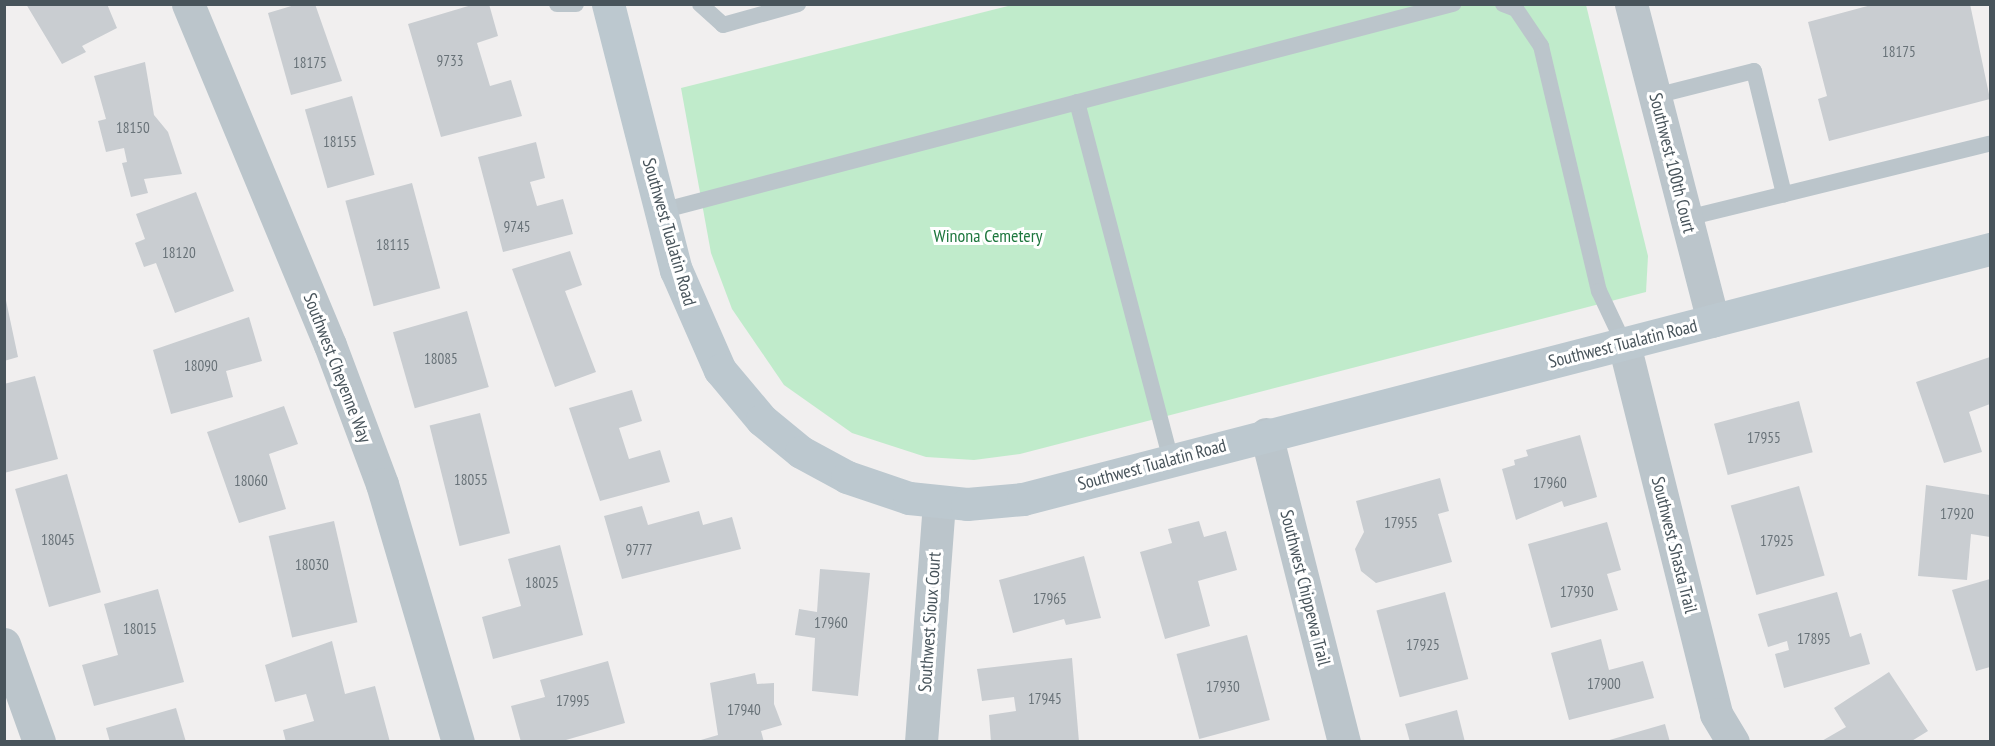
<!DOCTYPE html>
<html>
<head>
<meta charset="utf-8">
<style>
	body { margin:0 }
	#map { position:relative; width:1995px; height:746px; overflow:hidden; background:#f1efef; font-family:"PT Sans Narrow",sans-serif }
	div>[style] { position:absolute }
	.green>* { inset:0; background:#c0ebcb }
	.building>* { inset:0; background:#c9cdd1; transform-origin:0 0 }
	.lane>* { height:16px; margin:-8px; padding:0 8px; transform-origin:8px; border-radius:8px; background:#bbc5cb }
	.street>* { height:33px; margin:-16.5px; padding:0 16.5px; transform-origin:16.5px; border-radius:16.5px; background:#bbc5cb }
	.secondary>* { height:33px; margin:-16.5px; padding:0 16.5px; transform-origin:16.5px; border-radius:16.5px; background:#bcc8cf }
	span { translate:-50% -50%; white-space:nowrap; text-align:center; line-height:1.15; -webkit-text-stroke:6px #fff; paint-order:stroke }
	.number-label { font-size:15px; color:#687278 }
	.number-label span { -webkit-text-stroke-width:0 }
	.street-label { font-size:18px; color:#48545b }
	.park-label { font-size:18px; color:#1e773e }
	.frame { position:absolute; inset:0; border:6px solid #48545b; pointer-events:none }
</style>
</head>
<body>
<div id="map">
	<div class="green">
		<i style="clip-path:polygon(1012px 5px,1586px 5px,1648px 256px,1646px 292px,1020px 454px,974px 460px,926px 457px,852px 433px,784px 385px,732px 309px,711px 253px,681px 88px)"></i>
	</div>
	<div class="building">
		<i style="clip-path:polygon(26px 4px,107px 4px,117px 28px,82px 46px,86px 52px,62px 64px)"></i>
		<i style="clip-path:polygon(298px 4px,315px 4px,342px 81px,291px 95px,268px 13px)"></i>
		<i style="clip-path:polygon(475px 4px,489px 4px,498px 36px,477px 43px,490px 86px,511px 80px,522px 116px,441px 137px,408px 24px)"></i>
		<i style="clip-path:polygon(1875px 4px,1970px 4px,1990px 99px,1829px 141px,1818px 99px,1827px 96px,1808px 22px)"></i>
		<i style="clip-path:polygon(145px 62px,154px 115px,168px 132px,182px 174px,144px 179px,148px 193px,131px 197px,122px 163px,127px 162px,124px 148px,106px 152px,98px 121px,106px 119px,94px 76px)"></i>
		<i style="left:352px;top:96px;width:82px;height:49px;rotate:74deg"></i>
		<i style="clip-path:polygon(536px 142px,545px 178px,530px 182px,537px 206px,563px 199px,573px 234px,503px 252px,478px 157px)"></i>
		<i style="left:412px;top:183px;width:109px;height:69px;rotate:75deg"></i>
		<i style="clip-path:polygon(196px 192px,234px 291px,175px 313px,156px 263px,144px 267px,135px 243px,145px 239px,136px 214px)"></i>
		<i style="clip-path:polygon(570px 251px,582px 285px,565px 291px,596px 372px,555px 387px,512px 269px)"></i>
		<i style="clip-path:polygon(4px 291px,18px 357px,4px 361px)"></i>
		<i style="left:467px;top:311px;width:79px;height:77px;rotate:74deg"></i>
		<i style="clip-path:polygon(249px 317px,262px 361px,226px 371px,233px 397px,171px 414px,153px 350px)"></i>
		<i style="clip-path:polygon(1990px 357px,1990px 404px,1969px 412px,1982px 452px,1944px 463px,1916px 382px)"></i>
		<i style="clip-path:polygon(35px 376px,58px 459px,4px 473px,4px 384px)"></i>
		<i style="clip-path:polygon(632px 390px,642px 421px,619px 428px,629px 459px,660px 450px,670px 482px,600px 501px,569px 408px)"></i>
		<i style="left:1799px;top:401px;width:53px;height:88px;rotate:75deg"></i>
		<i style="clip-path:polygon(284px 406px,298px 444px,269px 454px,286px 509px,239px 523px,207px 432px)"></i>
		<i style="left:480px;top:413px;width:124px;height:52px;rotate:76deg"></i>
		<i style="clip-path:polygon(1580px 435px,1597px 497px,1564px 507px,1562px 501px,1516px 520px,1502px 469px,1515px 465px,1514px 460px,1528px 456px,1526px 450px)"></i>
		<i style="left:67px;top:474px;width:123px;height:54px;rotate:74deg"></i>
		<i style="clip-path:polygon(1440px 478px,1449px 511px,1438px 514px,1452px 562px,1376px 583px,1361px 571px,1355px 549px,1364px 532px,1356px 501px)"></i>
		<i style="clip-path:polygon(1926px 485px,1990px 495px,1990px 537px,1971px 534px,1967px 580px,1918px 576px)"></i>
		<i style="left:1799px;top:486px;width:93px;height:71px;rotate:74deg"></i>
		<i style="clip-path:polygon(642px 506px,648px 525px,699px 511px,703px 525px,732px 517px,741px 549px,622px 579px,604px 516px)"></i>
		<i style="left:334px;top:521px;width:104px;height:67px;rotate:77deg"></i>
		<i style="clip-path:polygon(1199px 521px,1204px 537px,1226px 531px,1237px 570px,1198px 581px,1210px 626px,1165px 639px,1140px 552px,1172px 543px,1168px 529px)"></i>
		<i style="clip-path:polygon(1607px 522px,1621px 570px,1607px 574px,1618px 610px,1551px 628px,1528px 544px)"></i>
		<i style="clip-path:polygon(560px 545px,583px 635px,493px 659px,482px 617px,521px 606px,508px 559px)"></i>
		<i style="clip-path:polygon(1084px 556px,1101px 618px,1066px 625px,1064px 619px,1013px 633px,999px 580px)"></i>
		<i style="clip-path:polygon(820px 569px,870px 573px,858px 696px,812px 691px,815px 638px,795px 635px,799px 609px,817px 612px)"></i>
		<i style="clip-path:polygon(1990px 579px,1990px 667px,1976px 671px,1952px 590px)"></i>
		<i style="clip-path:polygon(158px 589px,184px 682px,94px 706px,82px 665px,118px 655px,104px 604px)"></i>
		<i style="left:1445px;top:592px;width:90px;height:71px;rotate:75deg"></i>
		<i style="clip-path:polygon(1837px 592px,1850px 637px,1861px 633px,1870px 664px,1784px 688px,1775px 654px,1789px 650px,1787px 641px,1768px 647px,1758px 614px)"></i>
		<i style="left:1247px;top:635px;width:88px;height:73px;rotate:75deg"></i>
		<i style="clip-path:polygon(1601px 639px,1609px 670px,1643px 661px,1654px 698px,1569px 720px,1551px 653px)"></i>
		<i style="clip-path:polygon(332px 641px,345px 694px,375px 686px,390px 742px,286px 742px,283px 730px,314px 721px,306px 694px,275px 702px,265px 665px)"></i>
		<i style="clip-path:polygon(1072px 658px,1079px 742px,991px 742px,989px 715px,1016px 711px,1014px 697px,982px 701px,977px 669px)"></i>
		<i style="clip-path:polygon(608px 661px,625px 723px,559px 742px,521px 742px,511px 706px,545px 697px,540px 680px)"></i>
		<i style="clip-path:polygon(1889px 672px,1928px 731px,1910px 742px,1820px 742px,1846px 727px,1834px 708px)"></i>
		<i style="clip-path:polygon(755px 673px,757px 684px,774px 683px,774px 704px,782px 725px,761px 731px,764px 742px,694px 742px,718px 735px,710px 683px)"></i>
		<i style="clip-path:polygon(176px 708px,186px 742px,110px 742px,106px 728px)"></i>
		<i style="clip-path:polygon(1457px 710px,1465px 742px,1410px 742px,1405px 724px)"></i>
		<i style="clip-path:polygon(1665px 724px,1670px 742px,1606px 742px,1606px 741px)"></i>
	</div>
	<div class="lane">
		<i style="left:557px;top:4px;width:19px"></i>
		<i style="left:700px;top:4px;width:31px;rotate:42deg"></i>
		<i style="left:723px;top:25px;width:78px;rotate:-15.6deg"></i>
		<i style="left:1503px;top:4px;width:14px;rotate:21deg"></i>
		<i style="left:1516px;top:9px;width:45px;rotate:56deg"></i>
		<i style="left:1541px;top:46px;width:252px;rotate:76.7deg"></i>
		<i style="left:1599px;top:291px;width:59px;rotate:64.7deg"></i>
		<i style="left:1655px;top:96px;width:102px;rotate:-14.2deg"></i>
		<i style="left:1754px;top:71px;width:127px;rotate:76.3deg"></i>
		<i style="left:1077px;top:102px;width:370px;rotate:75.3deg"></i>
		<i style="left:661px;top:211px;width:819px;rotate:-14.65deg"></i>
		<i style="left:1687px;top:218px;width:311px;rotate:-13.8deg"></i>
	</div>
	<div class="street">
		<i style="left:188px;top:4px;width:369px;rotate:67.4deg"></i>
		<i style="left:330px;top:345px;width:148px;rotate:69.5deg"></i>
		<i style="left:382px;top:484px;width:269px;rotate:73.6deg"></i>
		<i style="left:1631px;top:4px;width:327px;rotate:75.5deg"></i>
		<i style="left:1624px;top:344px;width:381px;rotate:76deg"></i>
		<i style="left:1716px;top:714px;width:33px;rotate:59deg"></i>
		<i style="left:1266px;top:434px;width:318px;rotate:75.8deg"></i>
		<i style="left:4px;top:644px;width:104px;rotate:70.3deg"></i>
		<i style="left:921px;top:742px;width:240px;rotate:-85.7deg"></i>
	</div>
	<div class="secondary">
		<i style="left:608px;top:4px;width:275px;rotate:75.7deg"></i>
		<i style="left:676px;top:270px;width:109px;rotate:66.3deg"></i>
		<i style="left:720px;top:370px;width:65px;rotate:50deg"></i>
		<i style="left:762px;top:420px;width:50px;rotate:39.4deg"></i>
		<i style="left:801px;top:452px;width:52px;rotate:28.5deg"></i>
		<i style="left:847px;top:477px;width:65px;rotate:18.7deg"></i>
		<i style="left:909px;top:498px;width:58px;rotate:5.9deg"></i>
		<i style="left:967px;top:504px;width:56px;rotate:-5.1deg"></i>
		<i style="left:1023px;top:499px;width:999px;rotate:-14.5deg"></i>
	</div>
	<div class="number-label">
		<span style="left:1899px;top:52px">18175</span>
		<span style="left:450px;top:61px">9733</span>
		<span style="left:310px;top:63px">18175</span>
		<span style="left:133px;top:128px">18150</span>
		<span style="left:340px;top:142px">18155</span>
		<span style="left:517px;top:227px">9745</span>
		<span style="left:393px;top:245px">18115</span>
		<span style="left:179px;top:253px">18120</span>
		<span style="left:441px;top:359px">18085</span>
		<span style="left:201px;top:366px">18090</span>
		<span style="left:1764px;top:438px">17955</span>
		<span style="left:471px;top:480px">18055</span>
		<span style="left:251px;top:481px">18060</span>
		<span style="left:1550px;top:483px">17960</span>
		<span style="left:1957px;top:514px">17920</span>
		<span style="left:1401px;top:523px">17955</span>
		<span style="left:58px;top:540px">18045</span>
		<span style="left:1777px;top:541px">17925</span>
		<span style="left:639px;top:550px">9777</span>
		<span style="left:312px;top:565px">18030</span>
		<span style="left:542px;top:583px">18025</span>
		<span style="left:1577px;top:592px">17930</span>
		<span style="left:1050px;top:599px">17965</span>
		<span style="left:831px;top:623px">17960</span>
		<span style="left:140px;top:629px">18015</span>
		<span style="left:1814px;top:639px">17895</span>
		<span style="left:1423px;top:645px">17925</span>
		<span style="left:1604px;top:684px">17900</span>
		<span style="left:1223px;top:687px">17930</span>
		<span style="left:1045px;top:699px">17945</span>
		<span style="left:573px;top:701px">17995</span>
		<span style="left:744px;top:710px">17940</span>
	</div>
	<div class="street-label">
		<span style="left:1672px;top:163px;rotate:76deg">Southwest 100th Court</span>
		<span style="left:669px;top:232px;rotate:74deg">Southwest Tualatin Road</span>
		<span style="left:1623px;top:344px;rotate:-14deg">Southwest Tualatin Road</span>
		<span style="left:337px;top:368px;rotate:69deg">Southwest Cheyenne Way</span>
		<span style="left:1152px;top:465px;rotate:-15deg">Southwest Tualatin Road</span>
		<span style="left:1674px;top:545px;rotate:76deg">Southwest Shasta Trail</span>
		<span style="left:1305px;top:588px;rotate:76deg">Southwest Chippewa Trail</span>
		<span style="left:930px;top:622px;rotate:-86deg">Southwest Sioux Court</span>
	</div>
	<div class="park-label">
		<span style="left:988px;top:236px">Winona Cemetery</span>
	</div>
	<div class="frame"></div>
</div>
</body>
</html>
